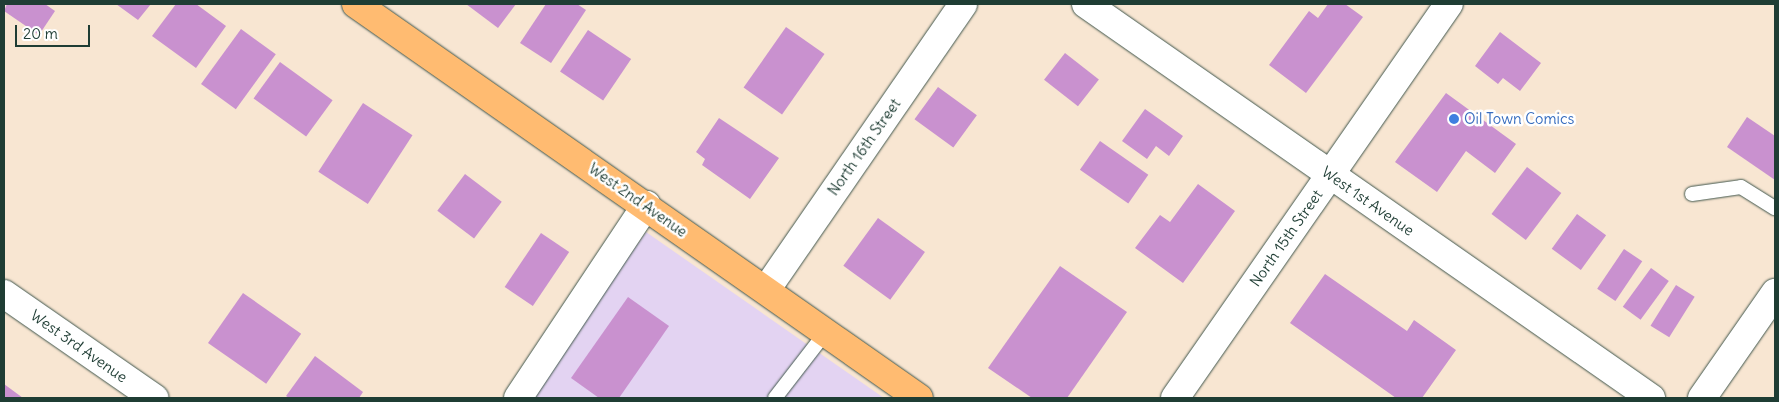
<!DOCTYPE html>
<html>
<head>
<meta charset="utf-8">
<style>
	body { margin:0 }
	#map { position:relative; width:1779px; height:402px; overflow:hidden; background:#f8e6d2; font-family:Delius,sans-serif }
	div>[style] { position:absolute }
	.built>* { inset:0; background:#e3d3f2 }
	.building>* { inset:0; background:#c991cf; transform-origin:0 0 }
	.roads { filter:drop-shadow(0 0 1px #40564c) drop-shadow(0 0 1px #40564c) }
	.service>* { height:14px; margin:-7px; padding:0 7px; transform-origin:7px; border-radius:7px; background:#fff }
	.minor>* { height:28px; margin:-14px; padding:0 14px; transform-origin:14px; border-radius:14px; background:#fff }
	.primary>* { height:28px; margin:-14px; padding:0 14px; transform-origin:14px; border-radius:14px; background:#ffbb71 }
	.dots>* { width:14px; height:14px; translate:-50% -50%; box-sizing:border-box; border:2px solid #fff; border-radius:50% }
	span { translate:-50% -50%; white-space:nowrap; text-align:center; line-height:1.15; -webkit-text-stroke:5px #fff; paint-order:stroke }
	.shop-label { font-size:15px; color:#366cbe }
	.left { translate:0 -50%; text-align:left }
	.street-label { font-size:15px; color:#1f3d34 }
	.frame { position:absolute; inset:0; border:5px solid #1f3d34; pointer-events:none }
	.scale { position:absolute; left:15px; top:25px; width:75px; height:22px; box-sizing:border-box; border:2px solid #1f3d34; border-top:0; padding-left:6px; font-size:15px; line-height:18px; white-space:nowrap; color:#1f3d34; -webkit-text-stroke:4px #fff; paint-order:stroke }
</style>
</head>
<body>
<div id="map">
	<div class="built">
		<i style="clip-path:polygon(646px 232px,884px 398px,530px 398px)"></i>
	</div>
	<div class="building">
		<i style="clip-path:polygon(7px 4px,45px 4px,55px 11px,39px 35px,4px 11px)"></i>
		<i style="clip-path:polygon(116px 4px,151px 4px,138px 20px)"></i>
		<i style="clip-path:polygon(176px 4px,196px 4px,226px 26px,196px 68px,152px 36px)"></i>
		<i style="clip-path:polygon(466px 4px,516px 4px,498px 28px)"></i>
		<i style="clip-path:polygon(546px 4px,577px 4px,586px 10px,551px 63px,520px 43px)"></i>
		<i style="clip-path:polygon(1328px 4px,1345px 4px,1363px 17px,1306px 93px,1269px 65px,1309px 11px,1318px 18px)"></i>
		<i style="left:786px;top:27px;width:47px;height:74px;rotate:35deg"></i>
		<i style="left:241px;top:29px;width:43px;height:68px;rotate:36deg"></i>
		<i style="left:588px;top:30px;width:52px;height:50px;rotate:34deg"></i>
		<i style="clip-path:polygon(1500px 32px,1541px 63px,1520px 91px,1503px 78px,1498px 84px,1475px 66px)"></i>
		<i style="left:1065px;top:53px;width:43px;height:34px;rotate:38deg"></i>
		<i style="left:280px;top:62px;width:65px;height:45px;rotate:36deg"></i>
		<i style="left:938px;top:87px;width:48px;height:40px;rotate:36deg"></i>
		<i style="clip-path:polygon(1446px 93px,1516px 144px,1495px 173px,1466px 151px,1437px 192px,1395px 162px)"></i>
		<i style="left:363px;top:103px;width:59px;height:82px;rotate:33deg"></i>
		<i style="clip-path:polygon(1145px 109px,1183px 136px,1169px 156px,1156px 146px,1147px 159px,1122px 141px)"></i>
		<i style="clip-path:polygon(1747px 117px,1775px 136px,1775px 180px,1727px 147px)"></i>
		<i style="clip-path:polygon(719px 118px,779px 158px,750px 199px,702px 165px,705px 159px,696px 152px)"></i>
		<i style="left:1100px;top:141px;width:59px;height:35px;rotate:35deg"></i>
		<i style="left:1527px;top:167px;width:43px;height:59px;rotate:37deg"></i>
		<i style="left:465px;top:174px;width:46px;height:46px;rotate:37deg"></i>
		<i style="clip-path:polygon(1198px 184px,1235px 211px,1183px 283px,1135px 248px,1160px 215px,1170px 222px)"></i>
		<i style="left:1577px;top:214px;width:36px;height:43px;rotate:36deg"></i>
		<i style="left:878px;top:218px;width:58px;height:59px;rotate:36deg"></i>
		<i style="left:541px;top:233px;width:34px;height:65px;rotate:34deg"></i>
		<i style="left:1624px;top:249px;width:22px;height:48px;rotate:34deg"></i>
		<i style="clip-path:polygon(1060px 266px,1127px 312px,1067px 398px,1032px 398px,988px 368px)"></i>
		<i style="left:1651px;top:268px;width:22px;height:48px;rotate:36deg"></i>
		<i style="clip-path:polygon(1325px 274px,1407px 331px,1414px 320px,1456px 350px,1422px 398px,1396px 398px,1290px 323px)"></i>
		<i style="left:1676px;top:285px;width:22px;height:48px;rotate:32deg"></i>
		<i style="left:243px;top:293px;width:71px;height:61px;rotate:35deg"></i>
		<i style="clip-path:polygon(628px 297px,669px 326px,619px 398px,599px 398px,571px 378px)"></i>
		<i style="clip-path:polygon(315px 356px,363px 392px,359px 398px,289px 398px,286px 396px)"></i>
		<i style="clip-path:polygon(4px 384px,23px 398px,4px 398px)"></i>
	</div>
	<div class="roads">
		<div class="service">
			<i style="left:1692px;top:194px;width:49px;rotate:-8.1deg"></i>
			<i style="left:1741px;top:187px;width:40px;rotate:32deg"></i>
			<i style="left:775px;top:398px;width:83px;rotate:-52.3deg"></i>
		</div>
		<div class="minor">
			<i style="left:1086px;top:4px;width:689px;rotate:34.89deg"></i>
			<i style="left:766px;top:290px;width:347px;rotate:-55.4deg"></i>
			<i style="left:4px;top:294px;width:183px;rotate:34.7deg"></i>
			<i style="left:518px;top:398px;width:232px;rotate:-56.4deg"></i>
			<i style="left:1175px;top:398px;width:480px;rotate:-55.2deg"></i>
			<i style="left:1702px;top:398px;width:128px;rotate:-55.2deg"></i>
		</div>
		<div class="primary">
			<i style="left:356px;top:4px;width:687px;rotate:34.99deg"></i>
		</div>
	</div>
	<div class="dots">
		<i style="left:1454px;top:119px;background:#3f7fe0"></i>
	</div>
	<div class="shop-label">
		<span class="left" style="left:1464px;top:119px">Oil Town Comics</span>
	</div>
	<div class="street-label">
		<span style="left:864px;top:147px;rotate:-55deg">North 16th Street</span>
		<span style="left:638px;top:200px;rotate:35deg">West 2nd Avenue</span>
		<span style="left:1368px;top:201px;rotate:35deg">West 1st Avenue</span>
		<span style="left:1286px;top:238px;rotate:-55deg">North 15th Street</span>
		<span style="left:79px;top:346px;rotate:35deg">West 3rd Avenue</span>
	</div>
	<div class="frame"></div>
	<div class="scale">20 m</div>
</div>
</body>
</html>
